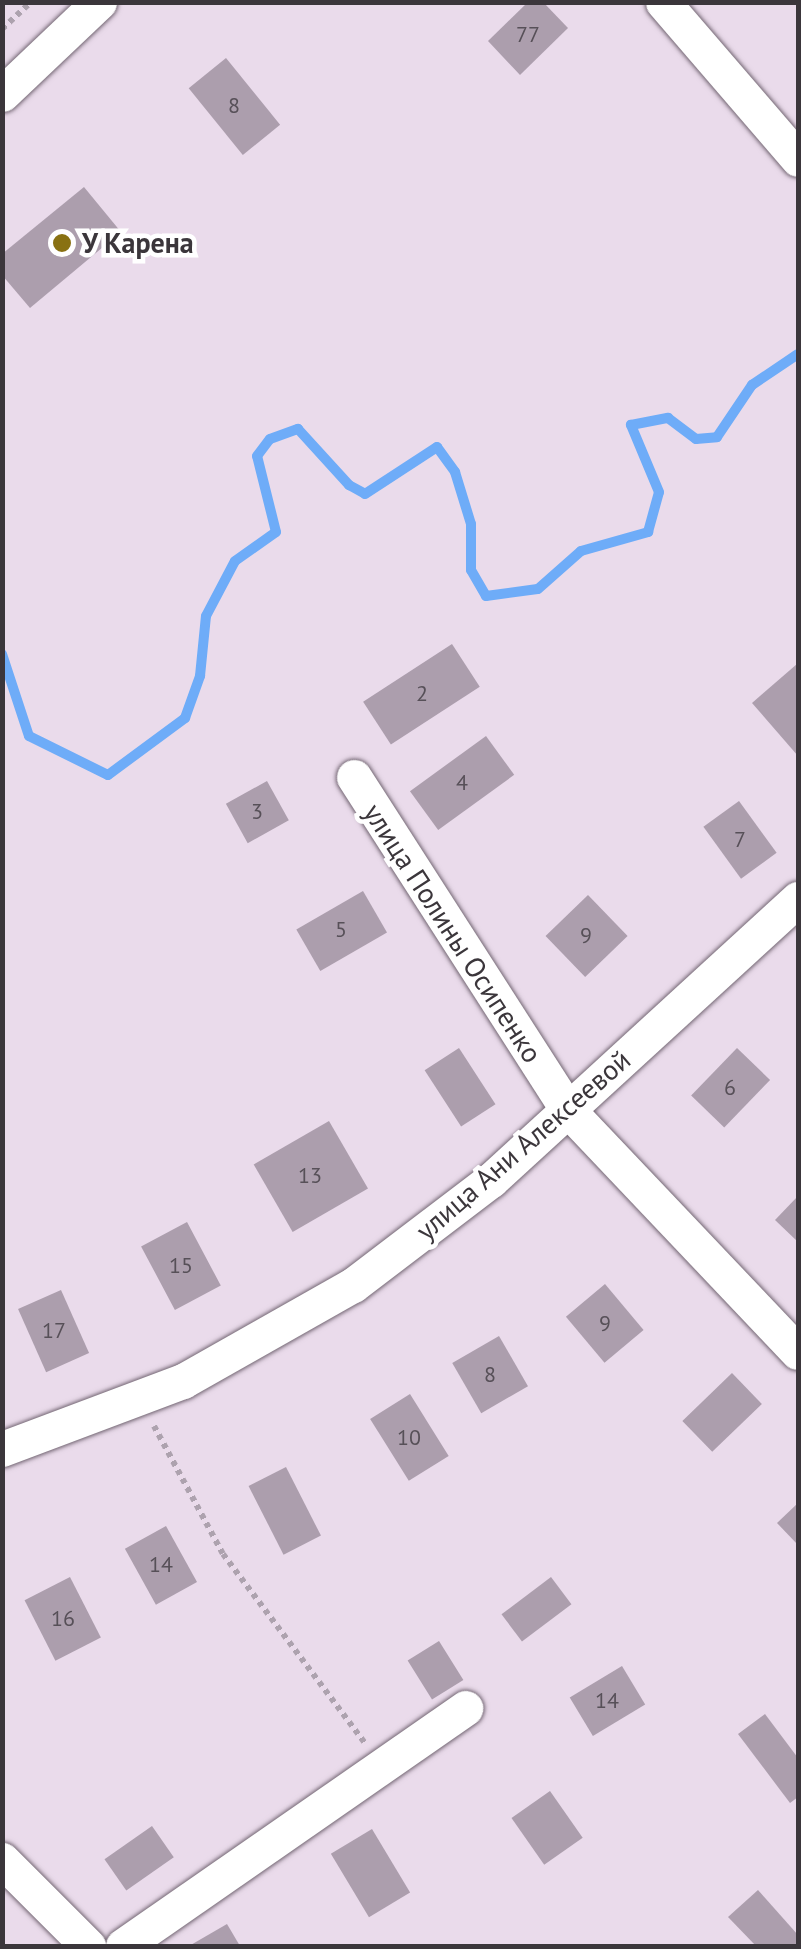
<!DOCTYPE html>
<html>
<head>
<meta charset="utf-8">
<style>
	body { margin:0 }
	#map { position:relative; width:801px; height:1949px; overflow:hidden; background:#eadbeb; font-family:"PT Sans",sans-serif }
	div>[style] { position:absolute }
	.stream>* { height:10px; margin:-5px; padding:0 5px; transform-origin:5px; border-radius:5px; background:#6eacf8 }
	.building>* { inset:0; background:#ac9ead; transform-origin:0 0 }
	.path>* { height:6px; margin-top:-3px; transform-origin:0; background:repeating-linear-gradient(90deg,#ada2ae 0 5px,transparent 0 10px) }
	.roads { filter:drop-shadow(0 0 2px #736673) drop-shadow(0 0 2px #736673) }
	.minor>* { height:35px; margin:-17.5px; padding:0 17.5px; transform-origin:17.5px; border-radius:17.5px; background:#fff }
	.dots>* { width:28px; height:28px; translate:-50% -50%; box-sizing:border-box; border:5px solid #fff; border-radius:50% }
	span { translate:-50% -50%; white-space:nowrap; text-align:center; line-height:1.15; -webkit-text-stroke:9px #fff; paint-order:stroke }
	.number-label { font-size:22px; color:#575058 }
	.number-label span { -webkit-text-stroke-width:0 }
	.poi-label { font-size:28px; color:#3b363b; font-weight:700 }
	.left { translate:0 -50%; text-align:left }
	.street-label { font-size:28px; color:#3b363b }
	.frame { position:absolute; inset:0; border:5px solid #3b363b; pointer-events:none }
</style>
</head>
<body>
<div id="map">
	<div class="stream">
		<i style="left:2px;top:654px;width:86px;rotate:71.8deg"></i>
		<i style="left:29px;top:736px;width:88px;rotate:26.3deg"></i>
		<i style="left:108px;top:775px;width:96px;rotate:-36.5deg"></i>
		<i style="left:185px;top:718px;width:45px;rotate:-70.3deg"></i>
		<i style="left:200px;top:676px;width:60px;rotate:-84.3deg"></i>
		<i style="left:206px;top:616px;width:62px;rotate:-62.2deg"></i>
		<i style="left:235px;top:561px;width:50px;rotate:-35.3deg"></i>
		<i style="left:276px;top:532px;width:78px;rotate:-104deg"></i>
		<i style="left:257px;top:456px;width:21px;rotate:-53deg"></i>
		<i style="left:270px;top:439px;width:30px;rotate:-20deg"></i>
		<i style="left:298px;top:429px;width:76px;rotate:47.7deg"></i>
		<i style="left:349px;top:485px;width:18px;rotate:29deg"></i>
		<i style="left:365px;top:494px;width:86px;rotate:-33.1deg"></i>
		<i style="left:437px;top:447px;width:31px;rotate:54deg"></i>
		<i style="left:455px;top:472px;width:54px;rotate:72.9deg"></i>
		<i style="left:471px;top:524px;width:46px;rotate:90deg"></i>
		<i style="left:471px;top:570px;width:30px;rotate:60deg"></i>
		<i style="left:486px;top:596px;width:52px;rotate:-7.7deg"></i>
		<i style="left:538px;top:589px;width:57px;rotate:-41.5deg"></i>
		<i style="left:581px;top:551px;width:70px;rotate:-15.8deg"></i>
		<i style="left:648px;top:532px;width:41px;rotate:-74.6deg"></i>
		<i style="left:659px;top:492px;width:73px;rotate:-112.7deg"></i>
		<i style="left:631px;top:425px;width:38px;rotate:-11deg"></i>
		<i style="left:668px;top:418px;width:35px;rotate:37deg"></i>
		<i style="left:696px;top:439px;width:21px;rotate:-5deg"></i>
		<i style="left:717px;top:437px;width:63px;rotate:-56.1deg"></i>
		<i style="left:752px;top:385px;width:55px;rotate:-34deg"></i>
	</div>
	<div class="building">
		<i style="clip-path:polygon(528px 2px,543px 2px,568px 28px,520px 75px,488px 41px)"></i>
		<i style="left:226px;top:58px;width:86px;height:48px;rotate:51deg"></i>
		<i style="clip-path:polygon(84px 187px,121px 232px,30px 308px,2px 275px,2px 254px)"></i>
		<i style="left:452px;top:644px;width:51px;height:106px;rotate:57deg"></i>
		<i style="clip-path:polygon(797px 664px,798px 666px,798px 756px,752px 703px)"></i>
		<i style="left:486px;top:736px;width:48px;height:94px;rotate:54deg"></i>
		<i style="left:267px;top:781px;width:45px;height:47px;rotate:61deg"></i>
		<i style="left:739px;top:801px;width:64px;height:44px;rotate:54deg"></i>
		<i style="left:363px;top:891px;width:48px;height:77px;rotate:60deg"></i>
		<i style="left:588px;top:895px;width:57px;height:59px;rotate:46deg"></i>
		<i style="left:459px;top:1048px;width:67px;height:41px;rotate:57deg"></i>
		<i style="left:737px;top:1048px;width:46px;height:66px;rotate:44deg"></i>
		<i style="left:329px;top:1121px;width:78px;height:87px;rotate:60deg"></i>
		<i style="clip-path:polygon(798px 1196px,798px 1242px,775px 1220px)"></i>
		<i style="left:187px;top:1222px;width:72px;height:52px;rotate:62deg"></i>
		<i style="left:605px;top:1284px;width:60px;height:51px;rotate:50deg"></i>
		<i style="left:61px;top:1290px;width:69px;height:47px;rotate:66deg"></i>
		<i style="left:499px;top:1336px;width:58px;height:54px;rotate:60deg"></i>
		<i style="left:732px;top:1373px;width:43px;height:69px;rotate:46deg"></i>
		<i style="left:410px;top:1394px;width:73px;height:47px;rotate:58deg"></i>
		<i style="left:286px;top:1467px;width:77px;height:42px;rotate:63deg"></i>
		<i style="clip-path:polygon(798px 1503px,798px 1545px,777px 1523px)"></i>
		<i style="left:166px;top:1526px;width:64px;height:47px;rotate:61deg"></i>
		<i style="left:70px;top:1577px;width:68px;height:51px;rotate:63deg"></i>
		<i style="left:551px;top:1577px;width:34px;height:62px;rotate:53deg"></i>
		<i style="left:439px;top:1641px;width:46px;height:37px;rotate:58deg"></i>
		<i style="left:622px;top:1666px;width:45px;height:61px;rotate:59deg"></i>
		<i style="clip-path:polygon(765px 1714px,798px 1758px,798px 1797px,790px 1803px,738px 1734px)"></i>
		<i style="left:550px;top:1791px;width:57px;height:47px;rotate:55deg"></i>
		<i style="left:152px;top:1826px;width:38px;height:58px;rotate:55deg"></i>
		<i style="left:372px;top:1829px;width:74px;height:48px;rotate:59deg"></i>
		<i style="clip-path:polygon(758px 1890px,798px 1935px,798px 1946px,756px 1946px,728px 1917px)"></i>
		<i style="clip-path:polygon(227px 1924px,240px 1946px,189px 1946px)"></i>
	</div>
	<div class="path">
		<i style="left:2px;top:29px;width:40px;rotate:-43deg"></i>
		<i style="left:154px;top:1426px;width:145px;rotate:61.7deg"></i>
		<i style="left:223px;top:1554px;width:236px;rotate:53.1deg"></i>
	</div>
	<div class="roads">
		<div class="minor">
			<i style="left:663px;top:2px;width:207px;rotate:49.3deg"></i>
			<i style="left:2px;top:94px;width:134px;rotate:-43.5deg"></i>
			<i style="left:354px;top:777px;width:394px;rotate:57.3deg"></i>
			<i style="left:567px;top:1109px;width:335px;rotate:46.5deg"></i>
			<i style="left:2px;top:1449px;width:193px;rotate:-20.6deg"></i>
			<i style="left:183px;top:1381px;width:195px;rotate:-29.5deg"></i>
			<i style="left:353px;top:1285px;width:173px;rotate:-37.3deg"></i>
			<i style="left:491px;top:1180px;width:416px;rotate:-42.5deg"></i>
			<i style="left:2px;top:1860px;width:122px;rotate:45deg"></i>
			<i style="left:123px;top:1946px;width:417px;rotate:-34.8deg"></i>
		</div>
	</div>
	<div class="dots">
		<i style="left:62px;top:243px;background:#897112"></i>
	</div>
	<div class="number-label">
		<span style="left:528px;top:35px">77</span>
		<span style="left:234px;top:106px">8</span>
		<span style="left:422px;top:694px">2</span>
		<span style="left:462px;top:783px">4</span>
		<span style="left:257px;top:812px">3</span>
		<span style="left:740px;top:840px">7</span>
		<span style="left:341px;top:930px">5</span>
		<span style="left:586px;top:936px">9</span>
		<span style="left:730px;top:1088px">6</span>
		<span style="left:310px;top:1176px">13</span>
		<span style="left:181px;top:1266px">15</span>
		<span style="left:605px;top:1324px">9</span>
		<span style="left:54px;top:1331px">17</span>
		<span style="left:490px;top:1375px">8</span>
		<span style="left:409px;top:1438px">10</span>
		<span style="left:161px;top:1565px">14</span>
		<span style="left:63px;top:1619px">16</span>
		<span style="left:607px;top:1701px">14</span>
	</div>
	<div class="poi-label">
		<span class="left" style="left:82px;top:243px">У Карена</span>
	</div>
	<div class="street-label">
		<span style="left:453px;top:933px;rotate:57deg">улица Полины Осипенко</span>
		<span style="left:523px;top:1145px;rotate:-41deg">улица Ани Алексеевой</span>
	</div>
	<div class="frame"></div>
</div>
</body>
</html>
